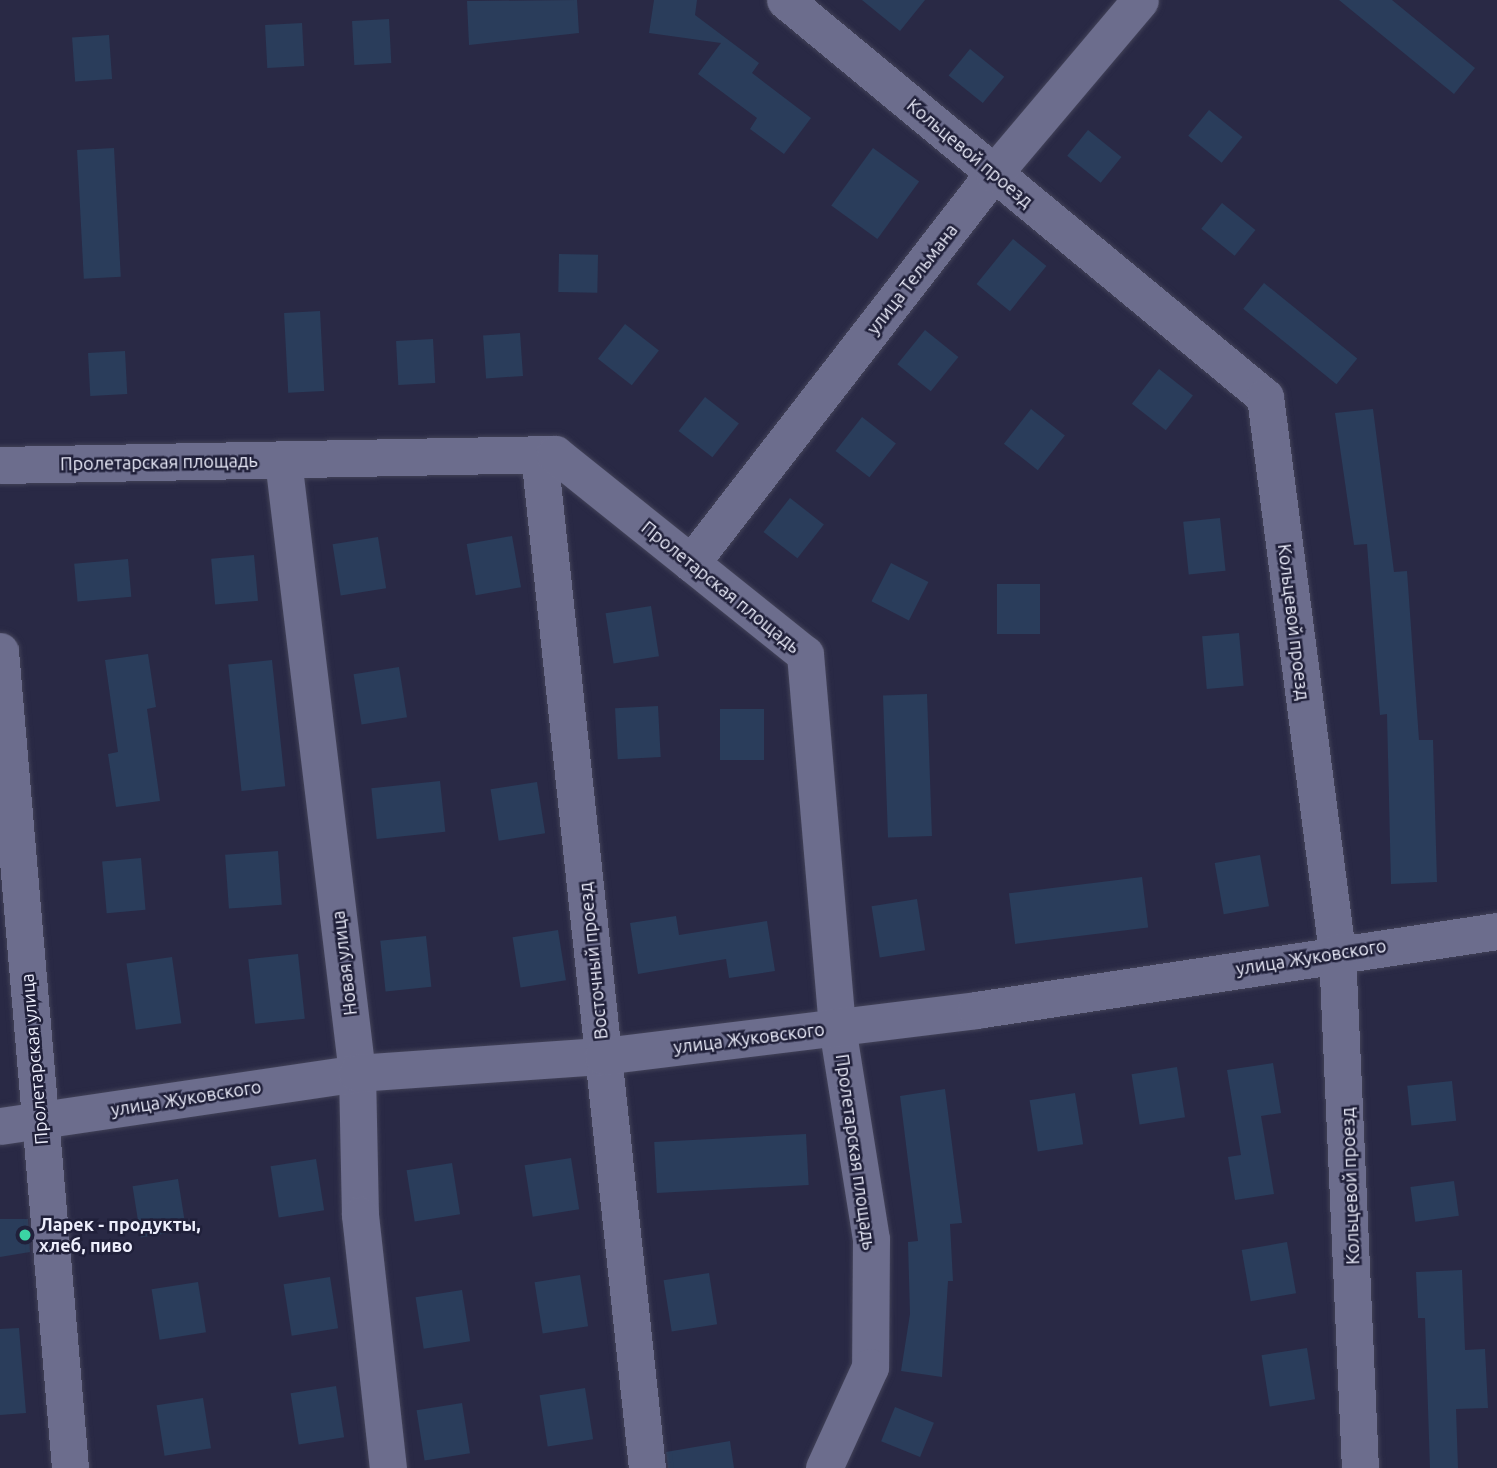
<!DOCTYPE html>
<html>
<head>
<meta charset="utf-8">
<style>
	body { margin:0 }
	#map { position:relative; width:1497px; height:1468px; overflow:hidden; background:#292945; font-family:Ubuntu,sans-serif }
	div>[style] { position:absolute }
	.building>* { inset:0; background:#2a3d5b; transform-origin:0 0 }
	.roads { filter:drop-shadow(0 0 2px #424258) drop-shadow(0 0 2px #424258) }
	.minor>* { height:37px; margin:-18.5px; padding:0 18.5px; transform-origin:18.5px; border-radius:18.5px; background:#6c6d8d }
	.dots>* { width:19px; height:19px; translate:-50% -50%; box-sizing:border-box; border:4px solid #20203a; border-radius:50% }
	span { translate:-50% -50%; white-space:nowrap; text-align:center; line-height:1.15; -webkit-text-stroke:5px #20203a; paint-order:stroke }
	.street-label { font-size:18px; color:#edeefc }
	.poi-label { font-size:18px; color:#edeefc; font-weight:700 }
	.left { translate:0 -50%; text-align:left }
</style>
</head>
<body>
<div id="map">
	<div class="building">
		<i style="clip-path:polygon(577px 0,579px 33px,469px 45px,467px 1px)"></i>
		<i style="clip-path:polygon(654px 0,697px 0,695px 15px,759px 63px,752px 73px,811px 118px,784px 154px,750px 129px,757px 118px,698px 74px,721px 43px,649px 33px)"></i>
		<i style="clip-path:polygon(862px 0,925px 0,900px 31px)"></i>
		<i style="clip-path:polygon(1339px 0,1392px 0,1475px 68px,1454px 94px)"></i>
		<i style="left:389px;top:19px;width:44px;height:37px;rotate:87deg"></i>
		<i style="left:302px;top:23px;width:43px;height:37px;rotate:87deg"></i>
		<i style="left:109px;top:35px;width:44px;height:37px;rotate:86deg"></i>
		<i style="left:970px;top:49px;width:44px;height:34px;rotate:39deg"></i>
		<i style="left:1209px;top:110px;width:43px;height:33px;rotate:39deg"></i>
		<i style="left:1088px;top:130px;width:43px;height:33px;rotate:39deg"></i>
		<i style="left:114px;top:148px;width:129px;height:37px;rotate:87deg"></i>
		<i style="left:873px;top:148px;width:57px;height:71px;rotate:36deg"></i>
		<i style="left:1222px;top:203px;width:43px;height:33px;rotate:39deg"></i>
		<i style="left:1013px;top:239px;width:43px;height:58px;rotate:39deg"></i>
		<i style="left:559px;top:254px;width:39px;height:38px;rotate:1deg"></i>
		<i style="left:1264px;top:283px;width:120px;height:33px;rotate:39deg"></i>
		<i style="left:320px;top:311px;width:80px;height:36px;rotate:87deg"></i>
		<i style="left:625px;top:324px;width:43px;height:44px;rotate:38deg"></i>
		<i style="left:925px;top:330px;width:43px;height:44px;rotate:39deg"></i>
		<i style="left:520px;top:333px;width:43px;height:37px;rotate:86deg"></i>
		<i style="left:433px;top:339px;width:44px;height:37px;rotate:87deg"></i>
		<i style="left:125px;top:351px;width:43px;height:37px;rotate:87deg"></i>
		<i style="left:1159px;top:369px;width:43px;height:44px;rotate:38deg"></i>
		<i style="left:705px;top:397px;width:43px;height:43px;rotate:38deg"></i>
		<i style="left:1031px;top:409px;width:43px;height:44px;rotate:38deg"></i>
		<i style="clip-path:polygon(1373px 409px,1394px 572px,1407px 571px,1419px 740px,1433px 740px,1437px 882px,1391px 884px,1387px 714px,1380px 715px,1367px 544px,1354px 545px,1335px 413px)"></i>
		<i style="left:862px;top:417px;width:43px;height:43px;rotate:38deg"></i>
		<i style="left:790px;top:498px;width:43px;height:43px;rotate:38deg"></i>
		<i style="left:1220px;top:518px;width:53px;height:37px;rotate:84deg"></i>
		<i style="left:512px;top:536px;width:52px;height:46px;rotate:80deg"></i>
		<i style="left:378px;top:537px;width:52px;height:46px;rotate:81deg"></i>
		<i style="left:254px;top:555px;width:46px;height:43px;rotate:85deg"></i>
		<i style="left:128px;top:559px;width:38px;height:54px;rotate:85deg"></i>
		<i style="left:891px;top:563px;width:42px;height:43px;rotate:27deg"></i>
		<i style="left:997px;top:584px;width:43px;height:50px"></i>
		<i style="left:651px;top:606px;width:51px;height:46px;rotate:81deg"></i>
		<i style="left:1239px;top:633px;width:53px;height:37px;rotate:85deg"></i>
		<i style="clip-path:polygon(148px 654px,156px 707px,147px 709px,160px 801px,116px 807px,108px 754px,118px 752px,105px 660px)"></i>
		<i style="left:272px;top:660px;width:127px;height:44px;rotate:84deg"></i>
		<i style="left:399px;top:667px;width:51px;height:46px;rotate:81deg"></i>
		<i style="left:927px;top:694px;width:142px;height:44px;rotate:88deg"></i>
		<i style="left:658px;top:706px;width:51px;height:43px;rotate:87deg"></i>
		<i style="left:764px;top:709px;width:51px;height:44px;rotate:90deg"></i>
		<i style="left:440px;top:781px;width:51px;height:69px;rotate:84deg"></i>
		<i style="left:537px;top:782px;width:52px;height:47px;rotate:81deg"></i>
		<i style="left:278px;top:851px;width:54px;height:53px;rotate:86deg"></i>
		<i style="left:1260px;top:855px;width:52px;height:46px;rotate:80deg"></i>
		<i style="left:141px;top:858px;width:52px;height:39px;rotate:85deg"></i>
		<i style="left:1142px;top:877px;width:51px;height:134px;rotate:83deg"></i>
		<i style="left:917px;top:899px;width:52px;height:46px;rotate:81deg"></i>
		<i style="clip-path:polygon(676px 916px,679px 935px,767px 921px,775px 971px,729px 978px,726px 959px,638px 974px,630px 923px)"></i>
		<i style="left:558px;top:930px;width:51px;height:46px;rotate:81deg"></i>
		<i style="left:426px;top:936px;width:51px;height:46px;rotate:84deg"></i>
		<i style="left:298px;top:954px;width:65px;height:50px;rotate:84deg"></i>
		<i style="left:172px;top:957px;width:67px;height:46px;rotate:82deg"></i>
		<i style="clip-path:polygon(1273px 1063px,1281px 1113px,1261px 1116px,1274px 1194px,1235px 1200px,1228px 1157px,1241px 1155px,1227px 1070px)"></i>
		<i style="left:1177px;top:1067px;width:51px;height:46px;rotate:81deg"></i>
		<i style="left:1452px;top:1081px;width:40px;height:45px;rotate:84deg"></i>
		<i style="clip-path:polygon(945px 1089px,962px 1223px,950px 1224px,953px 1281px,948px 1281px,942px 1377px,901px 1371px,910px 1314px,908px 1242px,918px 1241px,900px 1096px)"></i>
		<i style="left:1075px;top:1093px;width:52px;height:46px;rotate:81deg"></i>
		<i style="left:806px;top:1134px;width:51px;height:152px;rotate:87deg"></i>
		<i style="left:571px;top:1158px;width:52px;height:47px;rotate:81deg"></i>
		<i style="left:316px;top:1159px;width:52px;height:46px;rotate:81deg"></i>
		<i style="left:452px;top:1163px;width:52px;height:46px;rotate:81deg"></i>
		<i style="left:178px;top:1179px;width:52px;height:46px;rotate:81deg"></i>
		<i style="left:1454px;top:1181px;width:35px;height:44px;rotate:82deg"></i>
		<i style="clip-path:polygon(0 1219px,28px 1219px,30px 1252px,0 1257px)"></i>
		<i style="left:1287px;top:1242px;width:52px;height:46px;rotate:80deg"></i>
		<i style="clip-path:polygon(1462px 1270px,1465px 1350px,1485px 1349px,1488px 1408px,1456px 1409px,1458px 1468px,1430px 1468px,1425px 1318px,1418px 1318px,1416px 1272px)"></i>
		<i style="left:709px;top:1273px;width:52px;height:46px;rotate:81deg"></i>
		<i style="left:580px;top:1275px;width:52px;height:46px;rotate:81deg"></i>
		<i style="left:330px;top:1277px;width:52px;height:47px;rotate:81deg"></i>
		<i style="left:198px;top:1282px;width:51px;height:47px;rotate:81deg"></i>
		<i style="left:462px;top:1290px;width:52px;height:47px;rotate:81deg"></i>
		<i style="clip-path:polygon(19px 1328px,26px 1413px,0 1415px,0 1329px)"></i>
		<i style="left:1307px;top:1348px;width:52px;height:46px;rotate:81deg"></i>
		<i style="left:336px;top:1386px;width:52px;height:46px;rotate:81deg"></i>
		<i style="left:585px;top:1388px;width:52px;height:46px;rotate:81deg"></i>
		<i style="left:203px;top:1398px;width:51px;height:47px;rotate:81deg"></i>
		<i style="left:462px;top:1403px;width:51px;height:46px;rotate:81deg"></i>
		<i style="left:895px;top:1407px;width:42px;height:37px;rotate:22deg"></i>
		<i style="clip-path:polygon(730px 1441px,734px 1468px,668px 1468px,666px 1452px)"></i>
	</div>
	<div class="roads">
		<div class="minor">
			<i style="left:785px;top:0;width:623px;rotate:39.59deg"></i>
			<i style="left:1265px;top:397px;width:560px;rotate:82.61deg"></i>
			<i style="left:1337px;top:952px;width:517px;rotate:87.45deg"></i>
			<i style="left:539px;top:454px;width:1020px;rotate:83.92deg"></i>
			<i style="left:283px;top:460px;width:617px;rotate:83.12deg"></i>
			<i style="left:357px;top:1073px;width:142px;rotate:88.8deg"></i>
			<i style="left:360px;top:1215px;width:255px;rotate:83.7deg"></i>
			<i style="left:0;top:465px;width:555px;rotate:-1.14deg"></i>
			<i style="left:555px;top:454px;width:320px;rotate:38.7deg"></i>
			<i style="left:805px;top:654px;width:374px;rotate:85.1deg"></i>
			<i style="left:837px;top:1027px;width:215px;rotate:80.9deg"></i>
			<i style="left:871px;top:1239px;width:128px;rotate:90.4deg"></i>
			<i style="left:870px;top:1367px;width:111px;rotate:114.5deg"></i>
			<i style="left:691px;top:563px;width:494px;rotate:-52.2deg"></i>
			<i style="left:994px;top:173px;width:226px;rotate:-49.8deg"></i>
			<i style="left:0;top:651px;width:820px;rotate:85.1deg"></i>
			<i style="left:0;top:1126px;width:361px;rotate:-8.4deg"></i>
			<i style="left:357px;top:1073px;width:247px;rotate:-4deg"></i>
			<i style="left:603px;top:1056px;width:376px;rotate:-7deg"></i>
			<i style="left:976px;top:1010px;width:527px;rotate:-8.62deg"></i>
		</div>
	</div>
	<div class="dots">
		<i style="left:25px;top:1235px;background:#3bd4a4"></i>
	</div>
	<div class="street-label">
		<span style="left:970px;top:153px;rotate:40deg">Кольцевой проезд</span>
		<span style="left:912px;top:279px;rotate:-52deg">улица Тельмана</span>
		<span style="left:159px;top:462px;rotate:-1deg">Пролетарская площадь</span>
		<span style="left:721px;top:587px;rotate:39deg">Пролетарская площадь</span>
		<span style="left:1294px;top:622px;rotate:83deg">Кольцевой проезд</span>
		<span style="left:1311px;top:957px;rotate:-9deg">улица Жуковского</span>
		<span style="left:593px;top:961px;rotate:-96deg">Восточный проезд</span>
		<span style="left:344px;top:963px;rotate:-97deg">Новая улица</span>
		<span style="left:749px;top:1038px;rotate:-7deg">улица Жуковского</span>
		<span style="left:34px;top:1059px;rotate:-95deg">Пролетарская улица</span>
		<span style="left:186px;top:1098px;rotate:-9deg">улица Жуковского</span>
		<span style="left:856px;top:1152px;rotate:82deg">Пролетарская площадь</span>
		<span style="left:1350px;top:1186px;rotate:-92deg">Кольцевой проезд</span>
	</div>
	<div class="poi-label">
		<span class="left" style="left:39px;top:1235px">Ларек - продукты,<br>хлеб, пиво</span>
	</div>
</div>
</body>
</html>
